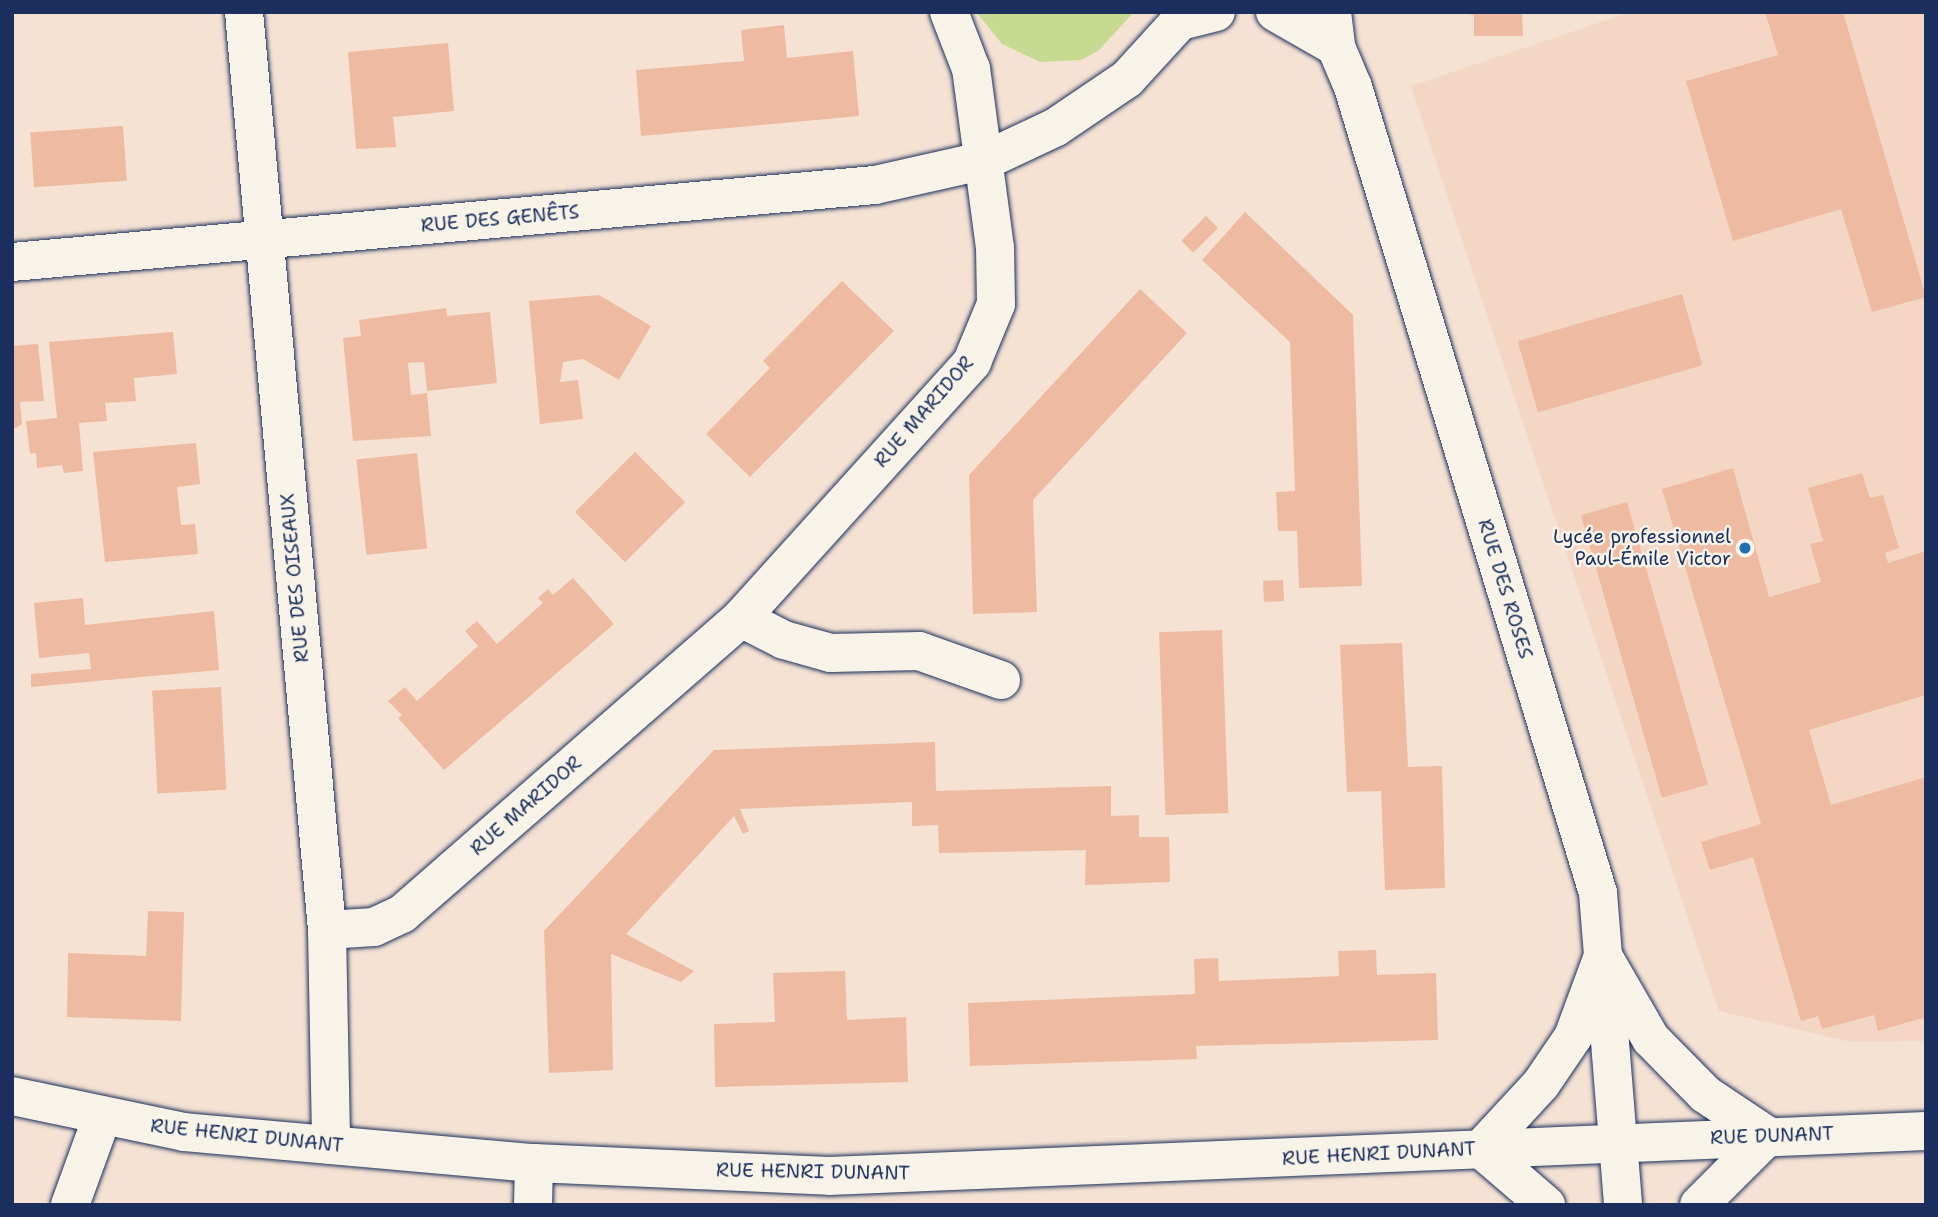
<!DOCTYPE html>
<html>
<head>
<meta charset="utf-8">
<style>
	body { margin:0 }
	#map { position:relative; width:1938px; height:1217px; overflow:hidden; background:#f5e2d3; font-family:"Shantell Sans",sans-serif }
	div>[style] { position:absolute }
	.built>* { inset:0; background:#f3d6c4 }
	.green>* { inset:0; background:#c6db91 }
	.building>* { inset:0; background:#efbaa2; transform-origin:0 0 }
	.roads { filter:drop-shadow(0 0 2px #1b2f5e) drop-shadow(0 0 2px #1b2f5e) }
	.minor>* { height:38px; margin:-19px; padding:0 19px; transform-origin:19px; border-radius:19px; background:#f7f3e8 }
	.tertiary>* { height:38px; margin:-19px; padding:0 19px; transform-origin:19px; border-radius:19px; background:#f7f3e8 }
	.dots>* { width:19px; height:19px; translate:-50% -50%; box-sizing:border-box; border:4px solid #f7f3e8; border-radius:50% }
	span { translate:-50% -50%; white-space:nowrap; text-align:center; line-height:1.15; -webkit-text-stroke:5px #f7f3e8; paint-order:stroke }
	.street-label { font-size:19px; color:#1b2f5e }
	.poi-label { font-size:19px; color:#1b2f5e }
	.right { translate:-100% -50%; text-align:right }
	.frame { position:absolute; inset:0; border:14px solid #1b2f5e; pointer-events:none }
</style>
</head>
<body>
<div id="map">
	<div class="built">
		<i style="clip-path:polygon(1631px 12px,1926px 12px,1926px 1041px,1851px 1042px,1719px 1011px,1411px 86px)"></i>
	</div>
	<div class="green">
		<i style="clip-path:polygon(976px 12px,1134px 12px,1098px 51px,1081px 60px,1040px 62px,1002px 44px)"></i>
	</div>
	<div class="building">
		<i style="clip-path:polygon(1458px 12px,1522px 12px,1523px 36px,1474px 36px,1474px 15px)"></i>
		<i style="clip-path:polygon(1765px 12px,1843px 12px,1926px 297px,1872px 312px,1841px 209px,1733px 241px,1686px 81px,1778px 55px)"></i>
		<i style="clip-path:polygon(784px 25px,787px 58px,853px 51px,859px 116px,641px 136px,636px 70px,744px 61px,741px 30px)"></i>
		<i style="clip-path:polygon(448px 43px,454px 111px,393px 117px,396px 147px,356px 149px,348px 52px)"></i>
		<i style="left:123px;top:126px;width:55px;height:93px;rotate:86deg"></i>
		<i style="clip-path:polygon(1245px 212px,1353px 315px,1362px 586px,1299px 588px,1297px 531px,1278px 531px,1276px 492px,1295px 491px,1290px 342px,1202px 260px)"></i>
		<i style="left:1206px;top:216px;width:17px;height:35px;rotate:45deg"></i>
		<i style="clip-path:polygon(842px 281px,894px 331px,750px 477px,706px 434px,770px 368px,763px 361px)"></i>
		<i style="clip-path:polygon(1140px 289px,1187px 333px,1033px 500px,1037px 612px,973px 614px,969px 475px)"></i>
		<i style="left:1682px;top:294px;width:74px;height:171px;rotate:74deg"></i>
		<i style="clip-path:polygon(599px 295px,651px 326px,619px 380px,583px 359px,563px 362px,560px 382px,578px 380px,583px 419px,540px 424px,529px 301px)"></i>
		<i style="clip-path:polygon(446px 308px,447px 316px,490px 312px,497px 383px,427px 391px,424px 362px,408px 363px,411px 395px,427px 393px,431px 436px,353px 441px,343px 338px,361px 336px,359px 320px)"></i>
		<i style="clip-path:polygon(173px 332px,177px 374px,134px 378px,136px 401px,105px 403px,107px 421px,79px 423px,83px 471px,64px 473px,62px 465px,37px 468px,36px 453px,30px 454px,26px 421px,57px 418px,49px 342px)"></i>
		<i style="clip-path:polygon(38px 344px,44px 401px,20px 402px,22px 424px,12px 430px,12px 346px)"></i>
		<i style="clip-path:polygon(196px 443px,200px 484px,177px 487px,181px 525px,195px 524px,198px 554px,105px 562px,93px 452px)"></i>
		<i style="left:635px;top:452px;width:71px;height:85px;rotate:45deg"></i>
		<i style="left:417px;top:453px;width:96px;height:61px;rotate:84deg"></i>
		<i style="clip-path:polygon(1733px 468px,1769px 597px,1821px 582px,1810px 544px,1823px 541px,1808px 488px,1862px 473px,1870px 498px,1883px 495px,1899px 548px,1885px 553px,1888px 563px,1926px 551px,1926px 695px,1809px 730px,1831px 805px,1926px 777px,1926px 1017px,1878px 1031px,1874px 1015px,1822px 1029px,1818px 1016px,1801px 1021px,1753px 857px,1710px 870px,1701px 842px,1761px 824px,1662px 489px)"></i>
		<i style="left:1627px;top:502px;width:294px;height:48px;rotate:74deg"></i>
		<i style="clip-path:polygon(573px 578px,614px 624px,444px 770px,398px 718px,402px 715px,388px 701px,405px 687px,417px 701px,478px 646px,465px 631px,477px 621px,497px 644px,543px 603px,538px 598px,548px 589px,553px 595px)"></i>
		<i style="left:1283px;top:580px;width:21px;height:20px;rotate:87deg"></i>
		<i style="clip-path:polygon(83px 598px,85px 625px,214px 611px,219px 670px,31px 687px,31px 674px,91px 669px,89px 653px,39px 658px,34px 603px)"></i>
		<i style="left:1222px;top:630px;width:183px;height:63px;rotate:88deg"></i>
		<i style="clip-path:polygon(1402px 643px,1408px 767px,1442px 766px,1445px 888px,1385px 890px,1381px 791px,1347px 792px,1340px 645px)"></i>
		<i style="left:221px;top:687px;width:103px;height:69px;rotate:87deg"></i>
		<i style="clip-path:polygon(935px 742px,936px 791px,1111px 786px,1111px 816px,1139px 815px,1139px 837px,1169px 837px,1170px 882px,1085px 885px,1086px 850px,939px 853px,938px 825px,912px 826px,912px 802px,740px 809px,749px 831px,743px 834px,734px 816px,626px 934px,694px 971px,681px 982px,611px 954px,613px 1070px,549px 1073px,544px 931px,714px 750px)"></i>
		<i style="clip-path:polygon(148px 911px,184px 912px,181px 1021px,67px 1017px,68px 953px,146px 956px)"></i>
		<i style="clip-path:polygon(1376px 950px,1377px 975px,1436px 973px,1438px 1040px,1196px 1046px,1197px 1059px,970px 1066px,968px 1003px,1195px 994px,1194px 959px,1218px 958px,1219px 981px,1339px 976px,1338px 951px)"></i>
		<i style="clip-path:polygon(845px 971px,847px 1020px,906px 1017px,908px 1082px,715px 1087px,714px 1024px,775px 1022px,773px 973px)"></i>
	</div>
	<div class="roads">
		<div class="minor">
			<i style="left:244px;top:12px;width:922px;rotate:84.83deg"></i>
			<i style="left:327px;top:930px;width:215px;rotate:88.9deg"></i>
			<i style="left:1275px;top:12px;width:70px;rotate:29.8deg"></i>
			<i style="left:1332px;top:12px;width:35px;rotate:83deg"></i>
			<i style="left:1336px;top:47px;width:43px;rotate:67deg"></i>
			<i style="left:1353px;top:87px;width:842px;rotate:73.09deg"></i>
			<i style="left:1598px;top:893px;width:313px;rotate:85.4deg"></i>
			<i style="left:12px;top:262px;width:866px;rotate:-5.1deg"></i>
			<i style="left:875px;top:185px;width:114px;rotate:-12.7deg"></i>
			<i style="left:986px;top:160px;width:77px;rotate:-25.2deg"></i>
			<i style="left:1056px;top:127px;width:86px;rotate:-34.1deg"></i>
			<i style="left:1127px;top:79px;width:79px;rotate:-47.6deg"></i>
			<i style="left:1180px;top:21px;width:37px;rotate:-14deg"></i>
			<i style="left:741px;top:618px;width:48px;rotate:27.1deg"></i>
			<i style="left:784px;top:640px;width:49px;rotate:15.5deg"></i>
			<i style="left:831px;top:653px;width:88px;rotate:-1.3deg"></i>
			<i style="left:919px;top:651px;width:87px;rotate:19.5deg"></i>
			<i style="left:327px;top:930px;width:47px;rotate:-3.7deg"></i>
			<i style="left:374px;top:927px;width:31px;rotate:-25deg"></i>
			<i style="left:402px;top:914px;width:450px;rotate:-41.1deg"></i>
			<i style="left:741px;top:618px;width:345px;rotate:-47.9deg"></i>
			<i style="left:972px;top:362px;width:63px;rotate:-67.5deg"></i>
			<i style="left:996px;top:304px;width:56px;rotate:-91deg"></i>
			<i style="left:995px;top:248px;width:181px;rotate:-97.6deg"></i>
			<i style="left:971px;top:69px;width:61px;rotate:-111.1deg"></i>
			<i style="left:70px;top:1205px;width:94px;rotate:-70deg"></i>
			<i style="left:533px;top:1205px;width:42px;rotate:-88.6deg"></i>
		</div>
		<div class="tertiary">
			<i style="left:1603px;top:956px;width:96px;rotate:60deg"></i>
			<i style="left:1651px;top:1039px;width:77px;rotate:45.5deg"></i>
			<i style="left:1705px;top:1094px;width:76px;rotate:33.7deg"></i>
			<i style="left:12px;top:1096px;width:176px;rotate:11.8deg"></i>
			<i style="left:184px;top:1132px;width:351px;rotate:5.1deg"></i>
			<i style="left:534px;top:1163px;width:295px;rotate:2.5deg"></i>
			<i style="left:829px;top:1176px;width:1098px;rotate:-2.35deg"></i>
			<i style="left:1481px;top:1149px;width:88px;rotate:-47.3deg"></i>
			<i style="left:1541px;top:1084px;width:57px;rotate:-55.8deg"></i>
			<i style="left:1573px;top:1037px;width:86px;rotate:-69.7deg"></i>
			<i style="left:1481px;top:1149px;width:86px;rotate:40.7deg"></i>
			<i style="left:1699px;top:1205px;width:98px;rotate:-45deg"></i>
		</div>
	</div>
	<div class="dots">
		<i style="left:1745px;top:548px;background:#1f6fb2"></i>
	</div>
	<div class="street-label">
		<span style="left:500px;top:219px;rotate:-5deg">RUE DES GENÊTS</span>
		<span style="left:924px;top:412px;rotate:-49deg">RUE MARIDOR</span>
		<span style="left:295px;top:578px;rotate:-95deg">RUE DES OISEAUX</span>
		<span style="left:1505px;top:589px;rotate:73deg">RUE DES ROSES</span>
		<span style="left:526px;top:806px;rotate:-41deg">RUE MARIDOR</span>
		<span style="left:247px;top:1136px;rotate:6deg">RUE HENRI DUNANT</span>
		<span style="left:1772px;top:1136px;rotate:-2deg">RUE DUNANT</span>
		<span style="left:1379px;top:1154px;rotate:-3deg">RUE HENRI DUNANT</span>
		<span style="left:813px;top:1172px;rotate:1deg">RUE HENRI DUNANT</span>
	</div>
	<div class="poi-label">
		<span class="right" style="left:1731px;top:548px">Lycée professionnel<br>Paul-Émile Victor</span>
	</div>
	<div class="frame"></div>
</div>
</body>
</html>
